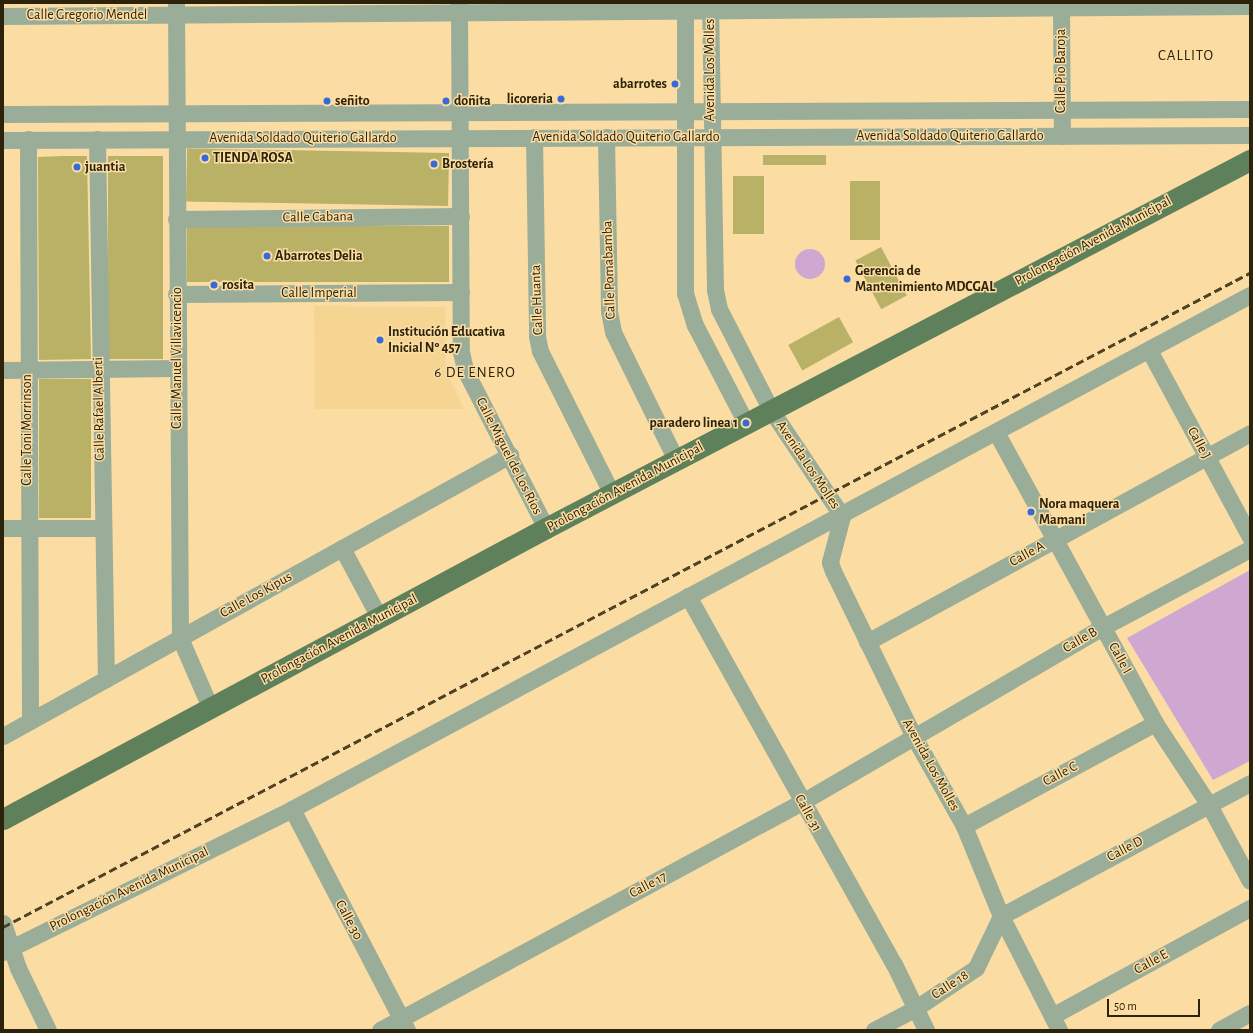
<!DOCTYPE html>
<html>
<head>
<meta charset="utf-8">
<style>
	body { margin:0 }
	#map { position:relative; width:1253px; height:1033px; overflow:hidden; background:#fbdda3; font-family:"Alegreya Sans",sans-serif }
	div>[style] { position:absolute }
	.built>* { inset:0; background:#f6d492 }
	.green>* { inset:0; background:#cfa8d2 }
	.round { border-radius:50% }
	.building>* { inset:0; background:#b8b166; transform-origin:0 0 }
	.minor>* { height:17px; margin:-8.5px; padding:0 8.5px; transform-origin:8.5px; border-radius:8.5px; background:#9aad99 }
	.major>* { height:21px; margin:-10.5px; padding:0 10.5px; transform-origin:10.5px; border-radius:10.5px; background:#5e815c }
	.rail>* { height:3px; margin-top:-1.5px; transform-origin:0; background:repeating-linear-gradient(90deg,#4f4123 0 8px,transparent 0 12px) }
	.dots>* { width:11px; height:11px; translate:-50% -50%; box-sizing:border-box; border:2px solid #fbdda3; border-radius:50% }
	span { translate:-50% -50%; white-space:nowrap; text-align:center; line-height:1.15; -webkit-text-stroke:3px #fbdda3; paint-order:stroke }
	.street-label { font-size:14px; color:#2d220a }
	.poi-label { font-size:14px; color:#2d220a; font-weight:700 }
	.right { translate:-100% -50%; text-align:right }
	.left { translate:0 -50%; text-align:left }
	.neighbourhood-label { font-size:15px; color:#2d220a; letter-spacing:1px }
	.frame { position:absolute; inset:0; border:4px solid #2d220a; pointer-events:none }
	.scale { position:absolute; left:1107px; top:999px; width:93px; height:18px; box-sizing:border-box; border:2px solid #2d220a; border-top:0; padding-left:5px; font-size:12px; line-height:14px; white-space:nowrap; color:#2d220a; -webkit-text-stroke:3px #fbdda3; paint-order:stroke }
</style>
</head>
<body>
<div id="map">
	<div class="built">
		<i style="clip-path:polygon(314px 306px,445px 307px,446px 372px,464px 409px,315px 409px)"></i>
	</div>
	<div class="green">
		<i class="round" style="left:795px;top:249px;width:30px;height:30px"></i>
		<i style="clip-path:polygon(1250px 570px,1250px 761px,1213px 780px,1127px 638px)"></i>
	</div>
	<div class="building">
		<i style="left:449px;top:153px;width:53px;height:262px;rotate:91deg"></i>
		<i style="left:763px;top:155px;width:63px;height:10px"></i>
		<i style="clip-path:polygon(63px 156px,87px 156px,91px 359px,39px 360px,38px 157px)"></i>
		<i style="left:108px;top:156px;width:55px;height:203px"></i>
		<i style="left:733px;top:176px;width:31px;height:58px"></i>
		<i style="left:850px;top:181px;width:30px;height:59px"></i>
		<i style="left:449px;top:226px;width:56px;height:262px;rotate:90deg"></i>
		<i style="left:881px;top:247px;width:55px;height:29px;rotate:62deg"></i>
		<i style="left:839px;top:317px;width:29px;height:58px;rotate:61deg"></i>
		<i style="left:91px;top:379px;width:139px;height:52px;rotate:90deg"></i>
	</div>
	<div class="minor">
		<i style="left:459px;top:3px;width:349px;rotate:89.7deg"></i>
		<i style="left:461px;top:352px;width:18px;rotate:77deg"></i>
		<i style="left:465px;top:370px;width:178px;rotate:62.9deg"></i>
		<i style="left:685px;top:3px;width:290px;rotate:90deg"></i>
		<i style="left:685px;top:293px;width:34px;rotate:73deg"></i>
		<i style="left:695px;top:325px;width:110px;rotate:62.5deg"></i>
		<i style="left:710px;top:3px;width:287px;rotate:89deg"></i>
		<i style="left:715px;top:290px;width:19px;rotate:78deg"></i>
		<i style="left:719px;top:309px;width:114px;rotate:62.8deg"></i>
		<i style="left:771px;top:410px;width:128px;rotate:56.2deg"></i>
		<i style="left:842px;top:516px;width:48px;rotate:104.6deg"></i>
		<i style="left:830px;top:562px;width:9px;rotate:72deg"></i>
		<i style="left:833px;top:571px;width:185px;rotate:64deg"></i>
		<i style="left:914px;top:737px;width:102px;rotate:60.7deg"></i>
		<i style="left:964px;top:826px;width:97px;rotate:67.7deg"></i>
		<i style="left:1001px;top:916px;width:128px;rotate:63deg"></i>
		<i style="left:176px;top:4px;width:634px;rotate:89.64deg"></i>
		<i style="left:180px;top:638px;width:75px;rotate:66.5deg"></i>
		<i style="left:1061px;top:7px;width:129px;rotate:89.6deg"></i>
		<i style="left:3px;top:16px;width:1247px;rotate:-0.46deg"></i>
		<i style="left:3px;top:114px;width:1247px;rotate:-0.23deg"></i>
		<i style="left:534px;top:137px;width:199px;rotate:89.1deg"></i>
		<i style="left:537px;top:336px;width:15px;rotate:79deg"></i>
		<i style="left:540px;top:351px;width:160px;rotate:63.3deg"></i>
		<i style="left:606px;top:137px;width:174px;rotate:89deg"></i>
		<i style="left:609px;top:311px;width:21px;rotate:79deg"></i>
		<i style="left:613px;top:332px;width:143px;rotate:63.8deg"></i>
		<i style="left:28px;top:139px;width:582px;rotate:89.8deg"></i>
		<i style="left:97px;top:139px;width:540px;rotate:89.05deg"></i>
		<i style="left:3px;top:140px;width:1247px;rotate:-0.23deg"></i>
		<i style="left:176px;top:219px;width:285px;rotate:-0.6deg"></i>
		<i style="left:176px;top:294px;width:285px;rotate:-0.4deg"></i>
		<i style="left:1149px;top:350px;width:213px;rotate:61.6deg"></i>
		<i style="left:3px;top:370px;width:173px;rotate:-0.7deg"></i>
		<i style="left:996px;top:432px;width:332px;rotate:61.3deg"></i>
		<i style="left:1155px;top:723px;width:98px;rotate:56.6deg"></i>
		<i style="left:1209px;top:805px;width:86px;rotate:61.7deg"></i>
		<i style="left:3px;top:528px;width:98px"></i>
		<i style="left:342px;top:548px;width:78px;rotate:61.8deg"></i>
		<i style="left:688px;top:596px;width:422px;rotate:60.8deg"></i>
		<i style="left:894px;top:964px;width:73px;rotate:64.1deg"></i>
		<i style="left:867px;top:642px;width:436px;rotate:-28.6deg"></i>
		<i style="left:3px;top:736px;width:580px;rotate:-29deg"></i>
		<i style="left:292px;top:809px;width:249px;rotate:62.5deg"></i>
		<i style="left:964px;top:826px;width:217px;rotate:-28.3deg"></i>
		<i style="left:3px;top:923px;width:47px;rotate:71.6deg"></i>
		<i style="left:18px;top:968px;width:69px;rotate:64.2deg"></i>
		<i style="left:3px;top:952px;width:322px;rotate:-26.3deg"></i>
		<i style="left:292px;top:809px;width:1087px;rotate:-28.22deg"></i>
		<i style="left:1052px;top:1016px;width:226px;rotate:-28.6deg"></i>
		<i style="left:380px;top:1030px;width:480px;rotate:-28.4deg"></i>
		<i style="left:802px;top:802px;width:348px;rotate:-30.2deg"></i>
		<i style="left:1103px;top:627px;width:166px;rotate:-28deg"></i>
		<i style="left:874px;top:1030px;width:47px;rotate:-27.6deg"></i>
		<i style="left:916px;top:1008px;width:72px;rotate:-33.7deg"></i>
		<i style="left:976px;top:968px;width:58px;rotate:-64.3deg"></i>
		<i style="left:1001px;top:916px;width:282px;rotate:-28.1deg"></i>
		<i style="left:1219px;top:1030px;width:35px;rotate:-29deg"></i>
	</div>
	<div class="major">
		<i style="left:3px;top:819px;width:616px;rotate:-28.19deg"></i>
		<i style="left:546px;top:528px;width:794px;rotate:-27.6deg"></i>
	</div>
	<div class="rail">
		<i style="left:3px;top:927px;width:1408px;rotate:-27.68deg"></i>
	</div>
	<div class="dots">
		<i style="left:675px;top:84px;background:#3869d9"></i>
		<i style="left:561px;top:99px;background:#3869d9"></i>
		<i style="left:327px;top:101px;background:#3869d9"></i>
		<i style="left:446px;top:101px;background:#3869d9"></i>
		<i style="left:205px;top:158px;background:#3869d9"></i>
		<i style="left:434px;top:164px;background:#3869d9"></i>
		<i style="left:77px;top:167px;background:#3869d9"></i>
		<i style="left:267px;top:256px;background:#3869d9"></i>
		<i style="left:847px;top:279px;background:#3869d9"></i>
		<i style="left:214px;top:285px;background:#3869d9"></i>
		<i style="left:380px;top:340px;background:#3869d9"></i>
		<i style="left:746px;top:423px;background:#3869d9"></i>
		<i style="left:1031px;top:512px;background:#3869d9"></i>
	</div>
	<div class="street-label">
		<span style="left:87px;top:15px">Calle Gregorio Mendel</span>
		<span style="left:710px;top:70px;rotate:-90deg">Avenida Los Molles</span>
		<span style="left:1061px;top:71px;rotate:-90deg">Calle Pio Baroja</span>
		<span style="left:950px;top:136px">Avenida Soldado Quiterio Gallardo</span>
		<span style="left:626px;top:137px">Avenida Soldado Quiterio Gallardo</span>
		<span style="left:303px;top:138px">Avenida Soldado Quiterio Gallardo</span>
		<span style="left:318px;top:217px;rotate:-1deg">Calle Cabana</span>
		<span style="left:1093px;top:241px;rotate:-28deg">Prolongación Avenida Municipal</span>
		<span style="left:609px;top:270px;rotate:-92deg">Calle Pomabamba</span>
		<span style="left:319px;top:293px">Calle Imperial</span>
		<span style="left:537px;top:300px;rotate:-92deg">Calle Huanta</span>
		<span style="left:177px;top:358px;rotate:-90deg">Calle Manuel Villavicencio</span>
		<span style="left:99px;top:409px;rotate:-91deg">Calle Rafael Alberti</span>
		<span style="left:27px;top:430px;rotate:-90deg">Calle Toni Morrinson</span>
		<span style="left:1199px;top:443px;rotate:62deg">Calle J</span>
		<span style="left:509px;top:456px;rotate:63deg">Calle Miguel de Los Ríos</span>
		<span style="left:808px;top:465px;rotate:56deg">Avenida Los Molles</span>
		<span style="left:625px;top:487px;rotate:-28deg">Prolongación Avenida Municipal</span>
		<span style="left:1027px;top:554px;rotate:-29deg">Calle A</span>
		<span style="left:256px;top:595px;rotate:-29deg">Calle Los Kipus</span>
		<span style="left:339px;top:639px;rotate:-28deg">Prolongación Avenida Municipal</span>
		<span style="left:1080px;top:640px;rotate:-30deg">Calle B</span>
		<span style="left:1120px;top:658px;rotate:61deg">Calle I</span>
		<span style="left:931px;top:765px;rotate:61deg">Avenida Los Molles</span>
		<span style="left:1060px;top:774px;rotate:-28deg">Calle C</span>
		<span style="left:808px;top:813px;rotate:61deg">Calle 31</span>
		<span style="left:1125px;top:849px;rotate:-28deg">Calle D</span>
		<span style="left:648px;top:885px;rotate:-28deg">Calle 17</span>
		<span style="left:129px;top:889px;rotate:-26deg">Prolongación Avenida Municipal</span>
		<span style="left:349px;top:920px;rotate:62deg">Calle 30</span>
		<span style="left:1151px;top:962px;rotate:-29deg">Calle E</span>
		<span style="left:950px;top:985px;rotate:-33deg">Calle 18</span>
	</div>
	<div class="poi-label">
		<span class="right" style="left:667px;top:84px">abarrotes</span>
		<span class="right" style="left:553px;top:99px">licoreria</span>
		<span class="left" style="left:335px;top:101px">señito</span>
		<span class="left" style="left:454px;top:101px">doñita</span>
		<span class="left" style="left:213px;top:158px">TIENDA ROSA</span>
		<span class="left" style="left:442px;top:164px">Brostería</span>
		<span class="left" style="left:85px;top:167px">juantia</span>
		<span class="left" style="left:275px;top:256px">Abarrotes Delia</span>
		<span class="left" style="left:855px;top:279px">Gerencia de<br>Mantenimiento MDCGAL</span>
		<span class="left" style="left:222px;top:285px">rosita</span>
		<span class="left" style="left:388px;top:340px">Institución Educativa<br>Inicial Nº 457</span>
		<span class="right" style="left:738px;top:423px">paradero linea 1</span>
		<span class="left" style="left:1039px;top:512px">Nora maquera<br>Mamani</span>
	</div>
	<div class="neighbourhood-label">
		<span style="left:1186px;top:56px">CALLITO</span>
		<span style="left:475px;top:373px">6 DE ENERO</span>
	</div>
	<div class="frame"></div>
	<div class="scale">50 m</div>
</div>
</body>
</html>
